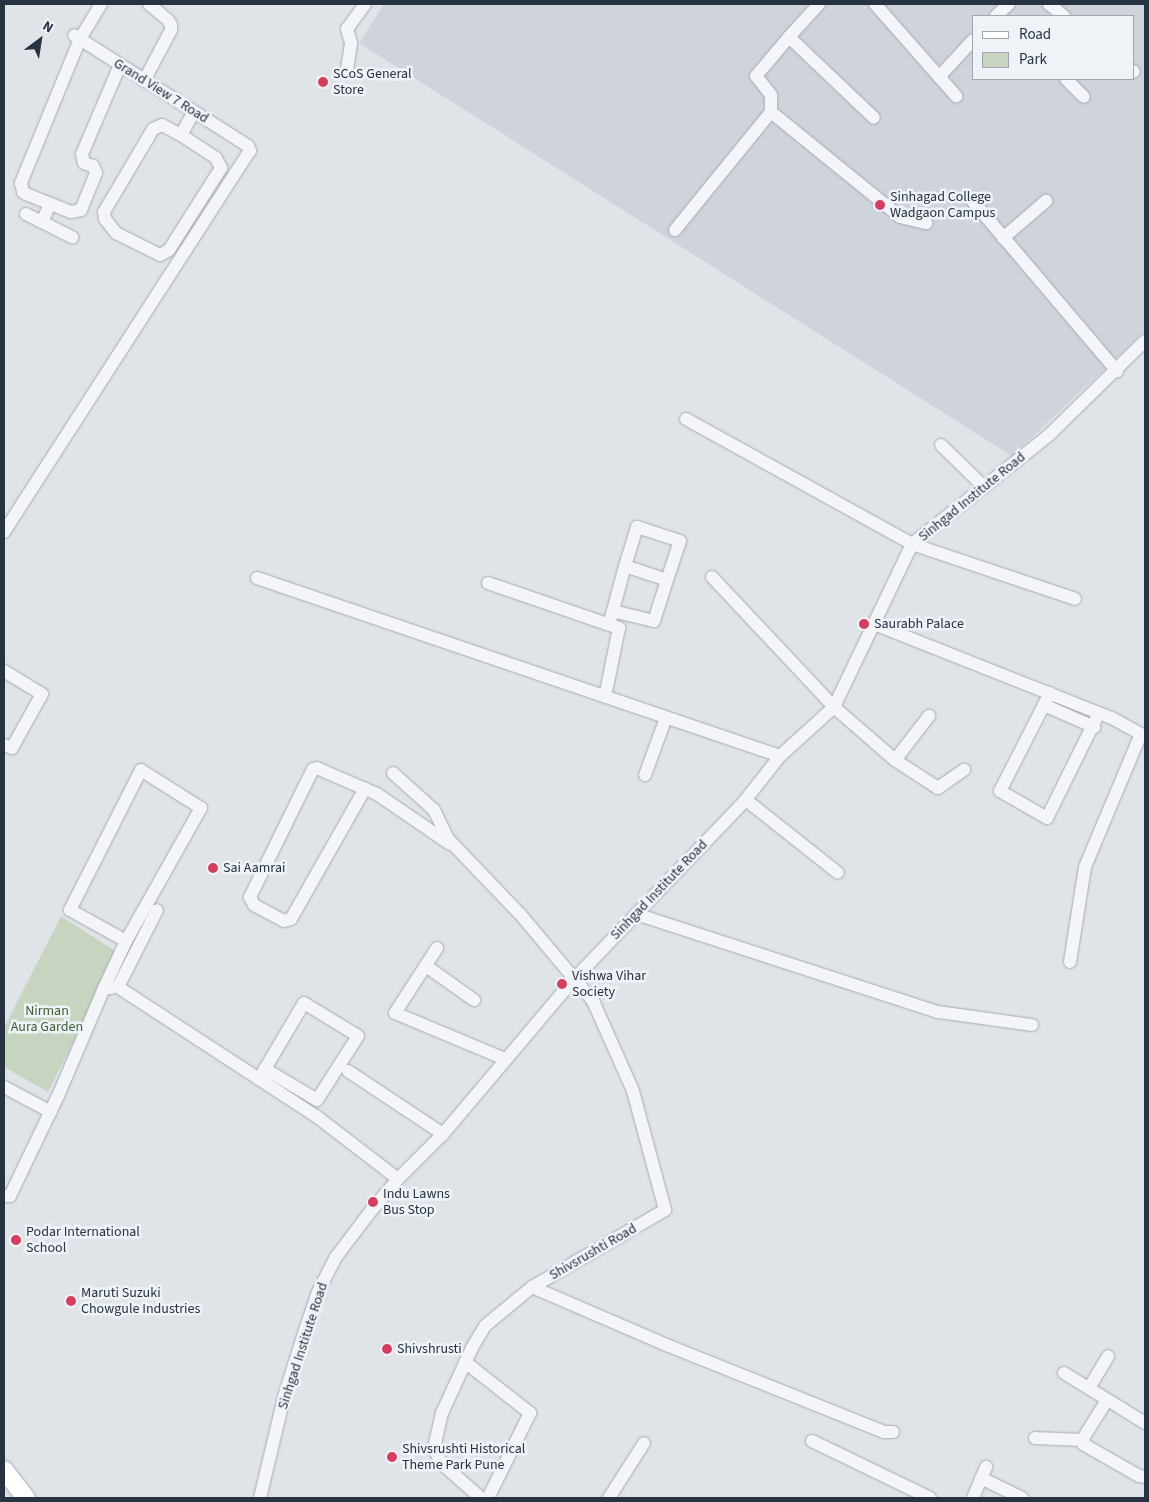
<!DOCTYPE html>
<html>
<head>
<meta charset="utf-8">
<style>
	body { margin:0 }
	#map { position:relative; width:1149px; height:1502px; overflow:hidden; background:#e0e4e9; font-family:"Source Sans 3",sans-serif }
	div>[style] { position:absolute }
	.built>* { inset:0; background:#ced3dc }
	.green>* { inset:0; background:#c7d4c0 }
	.roads { filter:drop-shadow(0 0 1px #a5abb4) drop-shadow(0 0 1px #a5abb4) }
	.street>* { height:12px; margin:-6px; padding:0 6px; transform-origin:6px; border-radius:6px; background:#f3f5f8 }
	.secondary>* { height:18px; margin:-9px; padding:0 9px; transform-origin:9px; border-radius:9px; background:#fff }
	.dots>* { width:14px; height:14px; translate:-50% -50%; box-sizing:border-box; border:2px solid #eff3f7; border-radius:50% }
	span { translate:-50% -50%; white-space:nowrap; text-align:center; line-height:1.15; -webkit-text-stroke:5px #eff3f7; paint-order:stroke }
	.poi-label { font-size:14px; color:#283342 }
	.left { translate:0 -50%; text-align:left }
	.street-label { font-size:14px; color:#283342 }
	.park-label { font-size:14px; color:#3f5e34 }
	.frame { position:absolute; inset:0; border:5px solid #283342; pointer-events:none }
	.legend { position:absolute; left:972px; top:15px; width:162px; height:65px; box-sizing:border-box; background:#eff3f7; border:1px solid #9fa6af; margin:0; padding:6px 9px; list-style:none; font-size:15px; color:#283342 }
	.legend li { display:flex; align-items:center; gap:10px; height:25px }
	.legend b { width:25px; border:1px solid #9fa6af }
	.north { position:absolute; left:15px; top:15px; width:50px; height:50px; -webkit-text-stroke:4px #eff3f7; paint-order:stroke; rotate:31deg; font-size:14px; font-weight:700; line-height:20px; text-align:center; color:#283342 }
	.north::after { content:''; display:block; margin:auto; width:18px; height:22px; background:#283342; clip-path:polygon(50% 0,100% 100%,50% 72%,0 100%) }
</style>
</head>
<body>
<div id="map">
	<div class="built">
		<i style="clip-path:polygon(evenodd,384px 4px,1145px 4px,1145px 331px,1012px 456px,359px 43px,384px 4px,973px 16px,1133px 16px,1133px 79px,973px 79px,973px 16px)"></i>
	</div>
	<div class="green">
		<i style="clip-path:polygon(61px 916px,115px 951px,83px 1023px,48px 1092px,4px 1067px,4px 1028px)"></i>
	</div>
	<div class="roads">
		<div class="street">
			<i style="left:101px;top:4px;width:41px;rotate:121deg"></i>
			<i style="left:80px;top:39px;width:156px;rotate:112.3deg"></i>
			<i style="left:21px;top:183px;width:9px;rotate:77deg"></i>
			<i style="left:23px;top:192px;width:4px;rotate:34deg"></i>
			<i style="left:26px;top:194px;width:48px;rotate:21.8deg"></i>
			<i style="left:71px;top:212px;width:10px;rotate:-11deg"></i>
			<i style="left:81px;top:210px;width:40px;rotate:-68deg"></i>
			<i style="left:96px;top:173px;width:8px;rotate:-113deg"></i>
			<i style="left:93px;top:166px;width:9px;rotate:-162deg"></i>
			<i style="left:84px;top:163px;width:9px;rotate:-103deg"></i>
			<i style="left:82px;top:154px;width:97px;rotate:-66.9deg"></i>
			<i style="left:819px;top:4px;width:45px;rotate:132.3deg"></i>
			<i style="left:789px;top:37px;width:117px;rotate:43.6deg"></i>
			<i style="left:875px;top:4px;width:123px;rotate:48.6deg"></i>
			<i style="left:1049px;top:4px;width:19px;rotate:39deg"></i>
			<i style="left:996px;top:16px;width:18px;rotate:-43deg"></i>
			<i style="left:347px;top:69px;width:26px;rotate:-81deg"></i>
			<i style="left:351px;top:43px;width:15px;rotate:-106deg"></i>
			<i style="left:347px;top:29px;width:31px;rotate:-54deg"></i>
			<i style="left:1133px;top:71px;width:1px;rotate:45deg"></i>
			<i style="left:939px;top:77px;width:50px;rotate:-47.4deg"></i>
			<i style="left:1066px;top:79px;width:25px;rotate:45deg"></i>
			<i style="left:144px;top:81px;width:58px;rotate:-62.1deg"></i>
			<i style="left:171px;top:30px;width:5px;rotate:-90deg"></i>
			<i style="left:171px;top:25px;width:6px;rotate:-121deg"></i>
			<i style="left:168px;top:20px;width:25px;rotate:-140deg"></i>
			<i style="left:771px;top:112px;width:166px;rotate:39.1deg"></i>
			<i style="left:900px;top:217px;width:27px;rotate:13deg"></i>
			<i style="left:181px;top:135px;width:42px;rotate:33.3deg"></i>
			<i style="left:216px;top:158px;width:11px;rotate:63deg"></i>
			<i style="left:221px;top:168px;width:97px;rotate:122.4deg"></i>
			<i style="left:169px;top:250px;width:10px;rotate:151deg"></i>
			<i style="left:160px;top:255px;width:49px;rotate:-153.4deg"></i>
			<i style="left:116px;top:233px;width:18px;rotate:-128deg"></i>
			<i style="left:105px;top:219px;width:7px;rotate:-98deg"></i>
			<i style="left:104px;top:212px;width:96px;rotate:-59.4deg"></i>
			<i style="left:153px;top:129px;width:10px;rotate:-24deg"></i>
			<i style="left:162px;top:125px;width:21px;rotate:28deg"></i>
			<i style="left:181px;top:135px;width:26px;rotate:-61deg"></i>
			<i style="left:971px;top:199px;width:226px;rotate:49.7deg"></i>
			<i style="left:26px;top:214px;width:18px;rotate:27deg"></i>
			<i style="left:42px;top:222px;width:20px;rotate:-66deg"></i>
			<i style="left:42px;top:222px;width:34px;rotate:27deg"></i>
			<i style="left:675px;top:230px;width:152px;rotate:-50.9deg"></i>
			<i style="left:771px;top:112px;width:17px;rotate:-90deg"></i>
			<i style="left:771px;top:95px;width:24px;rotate:-128deg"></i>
			<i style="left:756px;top:76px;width:51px;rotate:-49.8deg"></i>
			<i style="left:1003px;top:238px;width:57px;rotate:-40.7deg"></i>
			<i style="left:686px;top:419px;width:258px;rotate:28.9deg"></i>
			<i style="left:912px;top:544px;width:172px;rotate:18.6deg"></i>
			<i style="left:941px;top:445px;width:60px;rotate:44.3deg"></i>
			<i style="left:4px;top:532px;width:454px;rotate:-57.2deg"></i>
			<i style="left:250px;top:151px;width:5px;rotate:-112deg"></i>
			<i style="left:248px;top:146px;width:206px;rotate:-147.5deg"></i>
			<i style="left:625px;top:566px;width:41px;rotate:-72.9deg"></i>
			<i style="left:637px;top:527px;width:45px;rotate:18deg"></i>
			<i style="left:680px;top:541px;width:41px;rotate:108.4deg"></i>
			<i style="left:712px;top:577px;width:178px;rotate:46.8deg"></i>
			<i style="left:834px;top:707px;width:81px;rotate:41deg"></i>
			<i style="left:895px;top:760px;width:51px;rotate:33.1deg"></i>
			<i style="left:938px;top:788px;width:32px;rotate:-35deg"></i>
			<i style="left:257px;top:578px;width:552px;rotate:18.8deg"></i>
			<i style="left:488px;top:583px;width:139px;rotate:19deg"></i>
			<i style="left:619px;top:628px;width:70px;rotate:101.5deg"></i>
			<i style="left:874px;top:624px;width:256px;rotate:21.6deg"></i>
			<i style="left:1112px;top:718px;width:38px;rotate:29deg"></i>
			<i style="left:609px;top:625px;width:61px;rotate:-74.8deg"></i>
			<i style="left:625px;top:566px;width:44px;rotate:18.4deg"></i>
			<i style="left:667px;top:580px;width:43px;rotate:107.6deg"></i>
			<i style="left:654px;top:621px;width:42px;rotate:-166.3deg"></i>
			<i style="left:4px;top:671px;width:44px;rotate:31.2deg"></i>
			<i style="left:42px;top:694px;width:62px;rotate:119.1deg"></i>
			<i style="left:12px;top:748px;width:9px;rotate:-159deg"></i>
			<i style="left:1050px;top:693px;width:110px;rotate:117deg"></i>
			<i style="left:1000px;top:791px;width:54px;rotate:29.9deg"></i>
			<i style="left:1047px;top:818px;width:117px;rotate:-63.7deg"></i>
			<i style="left:1044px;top:705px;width:55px;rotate:23.7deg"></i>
			<i style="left:895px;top:760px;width:56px;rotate:-52.3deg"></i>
			<i style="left:393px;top:773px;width:55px;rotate:42.1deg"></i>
			<i style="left:434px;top:810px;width:32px;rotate:64deg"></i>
			<i style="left:448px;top:839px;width:104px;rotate:46.2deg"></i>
			<i style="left:520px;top:914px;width:114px;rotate:50deg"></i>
			<i style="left:593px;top:1001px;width:98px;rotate:66deg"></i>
			<i style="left:633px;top:1091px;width:123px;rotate:74.9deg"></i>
			<i style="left:665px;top:1210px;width:154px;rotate:149.9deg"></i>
			<i style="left:532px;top:1287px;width:61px;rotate:140.3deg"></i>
			<i style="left:485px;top:1326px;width:26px;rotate:121deg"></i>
			<i style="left:472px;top:1348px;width:72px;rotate:114.8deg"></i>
			<i style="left:442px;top:1413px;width:36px;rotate:103deg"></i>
			<i style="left:434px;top:1448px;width:17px;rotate:65deg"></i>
			<i style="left:441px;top:1463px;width:53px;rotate:41.2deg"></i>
			<i style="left:645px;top:775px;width:61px;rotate:-69.8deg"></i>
			<i style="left:365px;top:789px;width:52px;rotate:-156.4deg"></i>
			<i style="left:317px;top:768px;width:4px;rotate:166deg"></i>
			<i style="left:313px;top:769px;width:143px;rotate:116.2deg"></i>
			<i style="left:250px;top:897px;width:9px;rotate:63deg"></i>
			<i style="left:254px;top:905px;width:34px;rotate:28deg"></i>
			<i style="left:284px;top:921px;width:7px;rotate:-16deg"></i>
			<i style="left:291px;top:919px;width:150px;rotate:-60.4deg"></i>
			<i style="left:365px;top:789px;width:13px;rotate:23deg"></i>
			<i style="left:377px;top:794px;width:88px;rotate:34.4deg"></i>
			<i style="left:746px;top:800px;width:117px;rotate:38.4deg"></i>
			<i style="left:636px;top:914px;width:318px;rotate:18deg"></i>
			<i style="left:938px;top:1012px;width:95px;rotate:7.9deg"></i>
			<i style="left:437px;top:948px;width:77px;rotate:122.9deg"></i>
			<i style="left:395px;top:1013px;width:119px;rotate:22.7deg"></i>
			<i style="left:1070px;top:962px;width:96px;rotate:-81deg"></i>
			<i style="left:1085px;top:867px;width:144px;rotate:-67.2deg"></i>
			<i style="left:426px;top:966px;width:59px;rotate:35.3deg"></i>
			<i style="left:118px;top:987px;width:236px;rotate:33.1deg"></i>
			<i style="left:316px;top:1116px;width:103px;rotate:37.5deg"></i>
			<i style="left:118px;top:987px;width:86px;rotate:-63.1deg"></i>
			<i style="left:104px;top:988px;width:52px;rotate:-64.9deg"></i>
			<i style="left:126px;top:941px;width:153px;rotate:-60.6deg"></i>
			<i style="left:201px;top:808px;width:71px;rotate:-147.7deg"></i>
			<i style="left:141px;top:770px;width:157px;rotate:116.9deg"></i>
			<i style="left:70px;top:910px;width:64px;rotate:29deg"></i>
			<i style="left:348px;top:1071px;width:114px;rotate:33.6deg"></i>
			<i style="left:259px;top:1079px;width:88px;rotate:-59.4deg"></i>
			<i style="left:304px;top:1003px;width:63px;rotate:31.4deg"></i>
			<i style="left:358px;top:1036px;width:76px;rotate:122.6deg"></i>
			<i style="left:317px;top:1100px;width:61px;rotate:-149.2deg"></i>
			<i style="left:4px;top:1087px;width:53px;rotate:28deg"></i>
			<i style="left:4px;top:1196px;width:6px"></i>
			<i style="left:10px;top:1196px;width:111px;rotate:-64.4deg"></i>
			<i style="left:58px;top:1096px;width:117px;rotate:-66.9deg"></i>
			<i style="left:104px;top:988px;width:7px"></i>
			<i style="left:532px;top:1287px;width:149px;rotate:23.3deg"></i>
			<i style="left:669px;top:1346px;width:232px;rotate:21.8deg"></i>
			<i style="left:884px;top:1432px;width:9px"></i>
			<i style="left:465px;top:1362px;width:83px;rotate:38.1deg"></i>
			<i style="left:530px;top:1413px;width:95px;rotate:116.3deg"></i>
			<i style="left:1064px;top:1373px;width:95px;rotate:31.7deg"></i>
			<i style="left:1089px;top:1388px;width:37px;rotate:-59deg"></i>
			<i style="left:1107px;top:1400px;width:44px;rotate:121.9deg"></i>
			<i style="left:1084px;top:1437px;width:7px;rotate:98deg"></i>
			<i style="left:1083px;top:1444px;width:64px;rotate:29.7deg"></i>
			<i style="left:1139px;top:1476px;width:6px;rotate:9deg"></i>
			<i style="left:1035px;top:1438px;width:47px;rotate:2.4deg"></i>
			<i style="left:812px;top:1441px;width:131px;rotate:25.8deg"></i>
			<i style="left:981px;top:1478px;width:46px;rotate:26deg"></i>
			<i style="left:260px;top:1498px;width:104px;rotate:-76.6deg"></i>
			<i style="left:284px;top:1397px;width:67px;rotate:-72.6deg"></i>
			<i style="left:304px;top:1333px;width:43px;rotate:-71.1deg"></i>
			<i style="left:318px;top:1292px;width:39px;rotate:-63deg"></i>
			<i style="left:336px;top:1257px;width:56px;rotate:-52.9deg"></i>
			<i style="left:370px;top:1212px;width:43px;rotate:-49.7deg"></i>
			<i style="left:398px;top:1179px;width:64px;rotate:-45deg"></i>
			<i style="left:443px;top:1134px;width:204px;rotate:-49.8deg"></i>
			<i style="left:575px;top:978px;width:243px;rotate:-46.2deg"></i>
			<i style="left:743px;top:803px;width:60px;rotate:-51.8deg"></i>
			<i style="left:780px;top:756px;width:73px;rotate:-42.2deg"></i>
			<i style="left:834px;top:707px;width:181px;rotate:-64.4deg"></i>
			<i style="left:912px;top:544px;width:175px;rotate:-38.5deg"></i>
			<i style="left:1049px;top:435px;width:134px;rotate:-44.4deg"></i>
			<i style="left:609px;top:1498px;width:65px;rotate:-57.5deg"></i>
			<i style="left:973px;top:1498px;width:34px;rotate:-67deg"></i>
		</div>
		<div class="secondary">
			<i style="left:4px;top:1470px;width:36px;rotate:52deg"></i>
		</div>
	</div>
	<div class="dots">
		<i style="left:323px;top:82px;background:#d43f60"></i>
		<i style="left:880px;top:205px;background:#d43f60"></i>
		<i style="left:864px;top:624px;background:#d43f60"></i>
		<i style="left:213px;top:868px;background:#d43f60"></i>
		<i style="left:562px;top:984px;background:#d43f60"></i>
		<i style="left:373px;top:1202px;background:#d43f60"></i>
		<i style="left:16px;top:1240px;background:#d43f60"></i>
		<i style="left:71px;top:1301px;background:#d43f60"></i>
		<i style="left:387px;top:1349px;background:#d43f60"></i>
		<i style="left:392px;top:1457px;background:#d43f60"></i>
	</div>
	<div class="poi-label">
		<span class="left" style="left:333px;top:82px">SCoS General<br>Store</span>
		<span class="left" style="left:890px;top:205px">Sinhagad College<br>Wadgaon Campus</span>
		<span class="left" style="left:874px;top:624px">Saurabh Palace</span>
		<span class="left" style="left:223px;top:868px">Sai Aamrai</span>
		<span class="left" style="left:572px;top:984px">Vishwa Vihar<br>Society</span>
		<span class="left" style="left:383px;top:1202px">Indu Lawns<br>Bus Stop</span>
		<span class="left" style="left:26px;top:1240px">Podar International<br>School</span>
		<span class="left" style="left:81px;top:1301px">Maruti Suzuki<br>Chowgule Industries</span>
		<span class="left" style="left:397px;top:1349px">Shivshrusti</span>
		<span class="left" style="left:402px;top:1457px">Shivsrushti Historical<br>Theme Park Pune</span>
	</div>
	<div class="street-label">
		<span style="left:161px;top:91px;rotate:32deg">Grand View 7 Road</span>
		<span style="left:972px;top:497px;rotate:-39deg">Sinhgad Institute Road</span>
		<span style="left:659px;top:890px;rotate:-46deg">Sinhgad Institute Road</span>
		<span style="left:593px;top:1252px;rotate:-30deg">Shivsrushti Road</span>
		<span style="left:303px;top:1346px;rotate:-72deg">Sinhgad Institute Road</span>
	</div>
	<div class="park-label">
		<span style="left:47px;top:1019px">Nirman<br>Aura Garden</span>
	</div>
	<div class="frame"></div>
	<ul class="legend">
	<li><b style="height:6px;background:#fff"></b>Road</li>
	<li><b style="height:14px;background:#c7d4c0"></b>Park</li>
	</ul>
	<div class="north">N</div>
</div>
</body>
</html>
